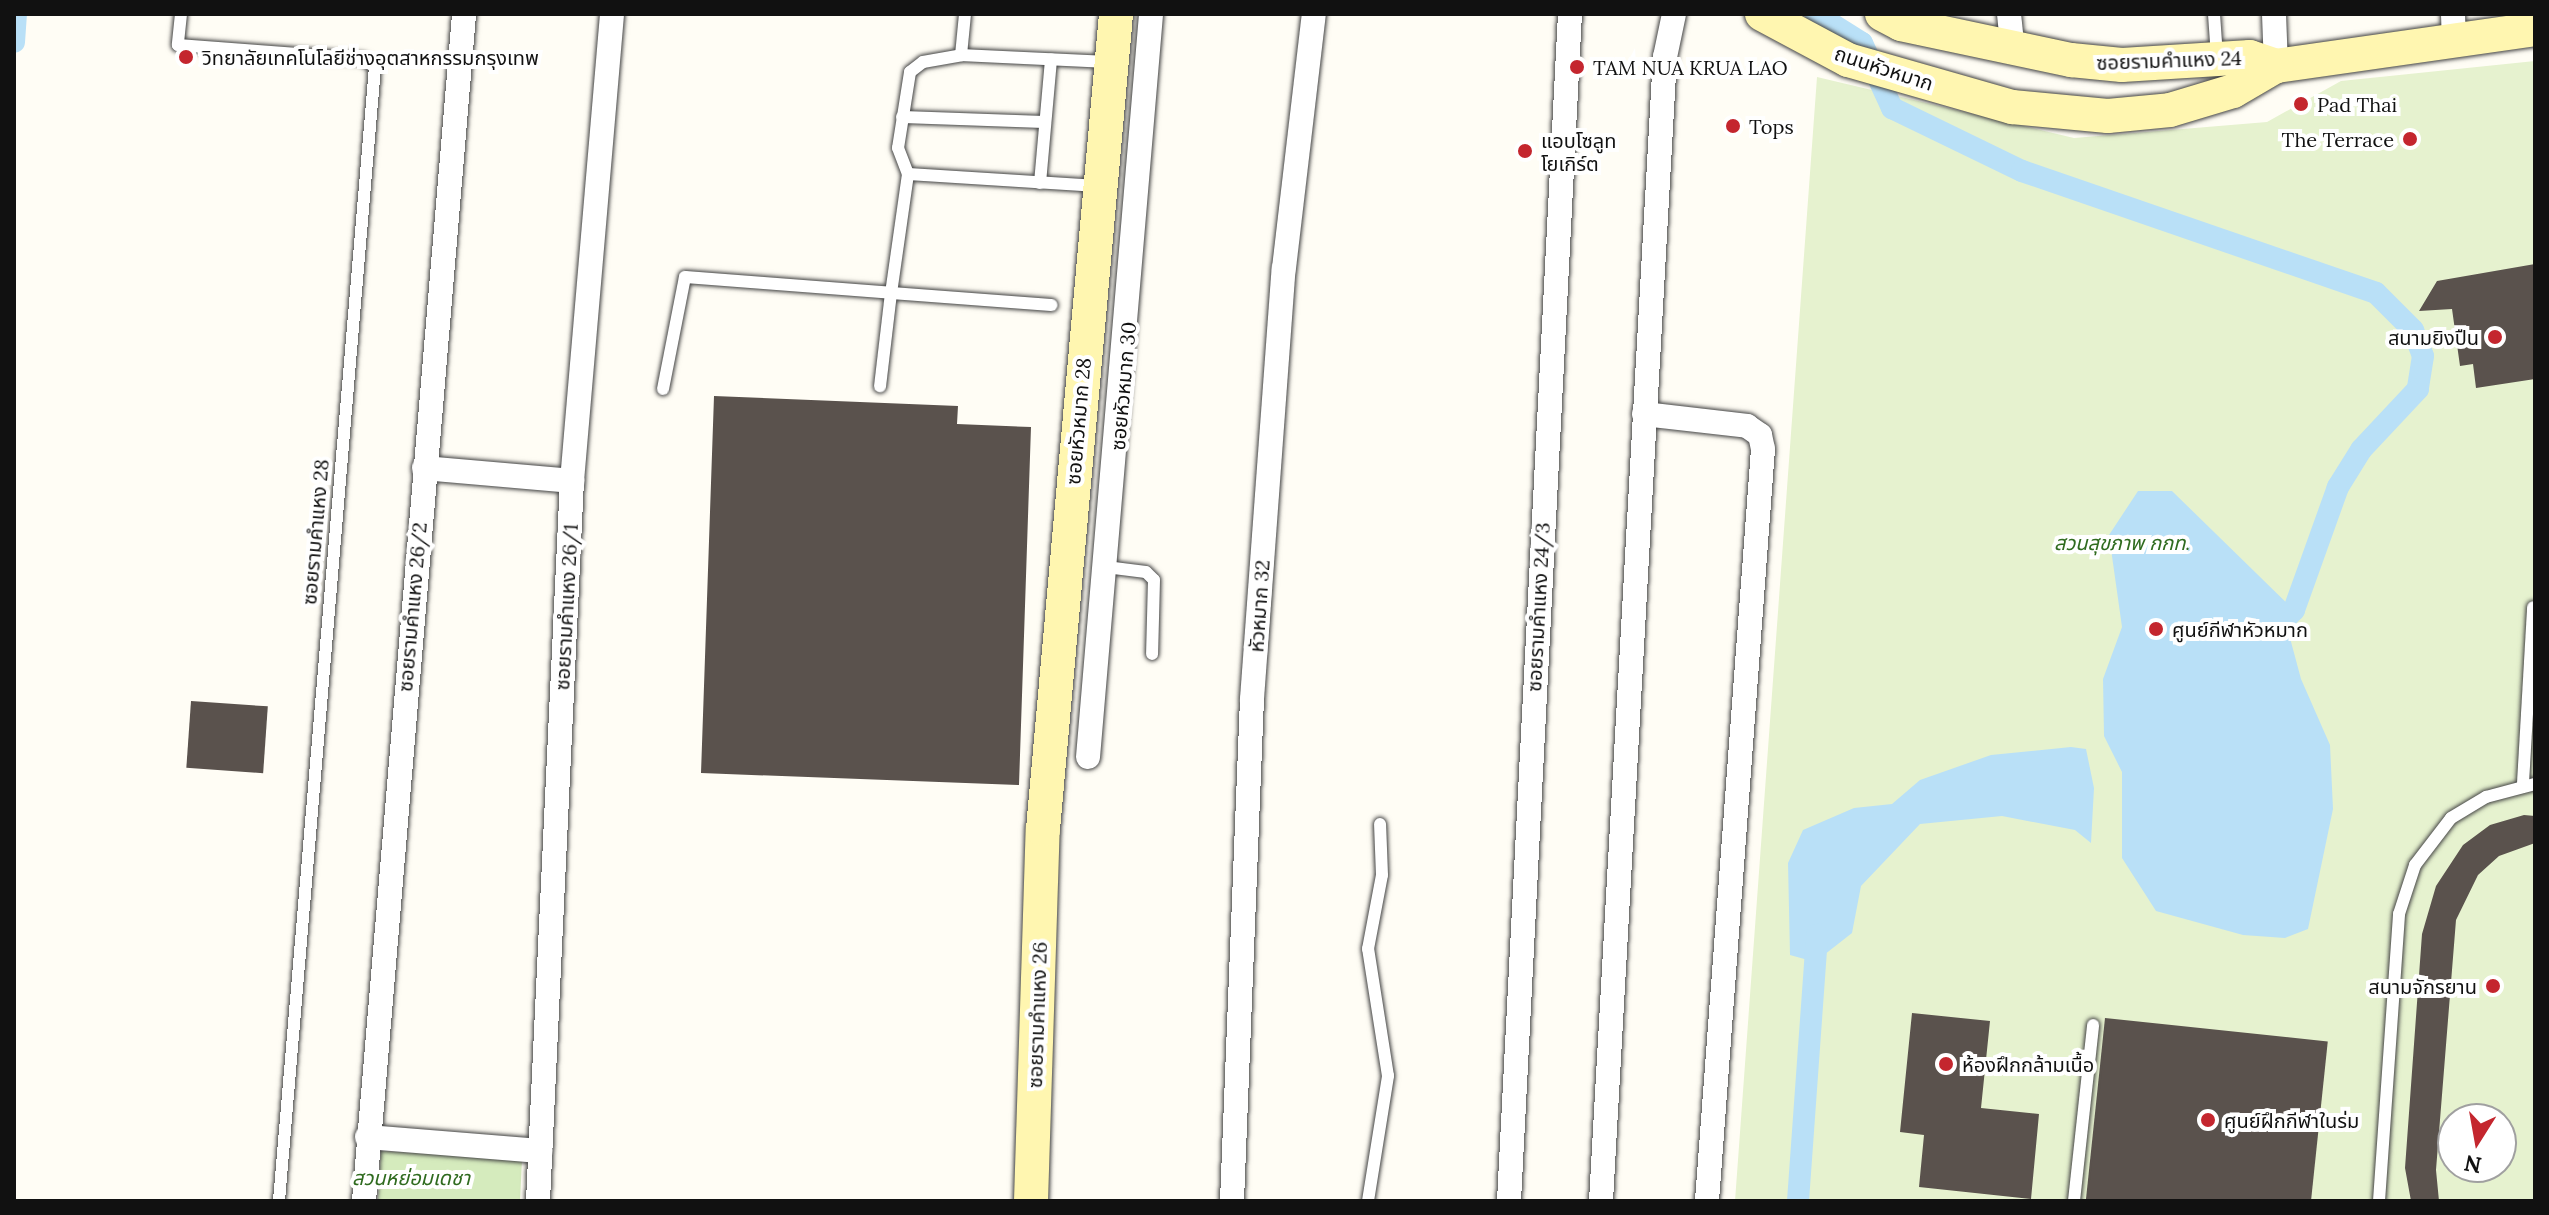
<!DOCTYPE html>
<html>
<head>
<meta charset="utf-8">
<style>
	body { margin:0 }
	#map { position:relative; width:2549px; height:1215px; overflow:hidden; background:#fffdf5; font-family:Lora,"Noto Sans Thai",serif }
	div>[style] { position:absolute }
	.green>* { inset:0; background:#d5ebbd }
	.pitch>* { inset:0; background:#e6f2cf }
	.water>* { inset:0; background:#b9e0f7 }
	.canal>* { height:22px; margin:-11px; padding:0 11px; transform-origin:11px; border-radius:11px; background:#b9e0f7 }
	.building>* { inset:0; background:#5a524d; transform-origin:0 0 }
	.roads { filter:drop-shadow(0 0 2px #444) drop-shadow(0 0 2px #444) }
	.lane>* { height:12px; margin:-6px; padding:0 6px; transform-origin:6px; border-radius:6px; background:#fff }
	.street>* { height:24px; margin:-12px; padding:0 12px; transform-origin:12px; border-radius:12px; background:#fff }
	.secondary>* { height:34px; margin:-17px; padding:0 17px; transform-origin:17px; border-radius:17px; background:#fff6b0 }
	.dots>* { width:22px; height:22px; translate:-50% -50%; box-sizing:border-box; border:4px solid #fff; border-radius:50% }
	span { translate:-50% -50%; white-space:nowrap; text-align:center; line-height:1.15; -webkit-text-stroke:8px #fff; paint-order:stroke }
	.poi-label { font-size:20px; color:#111 }
	.left { translate:0 -50%; text-align:left }
	.right { translate:-100% -50%; text-align:right }
	.street-label { font-size:20px; color:#111 }
	.park-label { font-size:20px; color:#2f6b1f; font-style:italic }
	.frame { position:absolute; inset:0; border:16px solid #111; pointer-events:none }
	.north { position:absolute; left:2437px; top:1103px; width:80px; height:80px; box-sizing:border-box; background:#fff; border:2px solid #a0a0a0; border-radius:50%; rotate:191deg; font-size:22px; font-weight:700; line-height:32px; text-align:center; color:#111 }
	.north::after { content:''; display:block; margin:auto; width:28px; height:36px; background:#c4262e; clip-path:polygon(50% 0,100% 100%,50% 72%,0 100%) }
</style>
</head>
<body>
<div id="map">
	<div class="green">
		<i style="clip-path:polygon(381px 1151px,522px 1159px,520px 1201px,378px 1201px)"></i>
	</div>
	<div class="pitch">
		<i style="clip-path:polygon(evenodd,2535px 61px,2535px 1201px,1735px 1201px,1817px 77px,2074px 138px,2267px 122px,2341px 81px,2535px 61px,2453px 1119px,2501px 1119px,2501px 1167px,2453px 1167px,2453px 1119px)"></i>
	</div>
	<div class="water">
		<i style="clip-path:polygon(2138px 491px,2172px 491px,2294px 610px,2290px 638px,2301px 679px,2330px 745px,2333px 809px,2308px 929px,2285px 938px,2243px 935px,2156px 911px,2122px 858px,2122px 772px,2104px 736px,2103px 679px,2122px 627px,2109px 535px)"></i>
		<i style="clip-path:polygon(2071px 747px,2086px 749px,2094px 788px,2091px 843px,2075px 830px,2002px 816px,1920px 824px,1861px 886px,1852px 933px,1815px 962px,1790px 955px,1788px 863px,1803px 830px,1854px 808px,1892px 804px,1920px 780px,1991px 755px)"></i>
	</div>
	<div class="canal">
		<i style="left:1816px;top:14px;width:54px;rotate:32.2deg"></i>
		<i style="left:1862px;top:43px;width:72px;rotate:65.2deg"></i>
		<i style="left:1892px;top:108px;width:144px;rotate:25.9deg"></i>
		<i style="left:2022px;top:171px;width:374px;rotate:19deg"></i>
		<i style="left:2376px;top:293px;width:52px;rotate:45deg"></i>
		<i style="left:2413px;top:330px;width:28px;rotate:69deg"></i>
		<i style="left:2423px;top:356px;width:33px;rotate:99deg"></i>
		<i style="left:2418px;top:389px;width:83px;rotate:133.1deg"></i>
		<i style="left:2361px;top:450px;width:44px;rotate:121.9deg"></i>
		<i style="left:2338px;top:487px;width:131px;rotate:109.7deg"></i>
		<i style="left:2294px;top:610px;width:28px;rotate:135deg"></i>
		<i style="left:14px;top:42px;width:28px;rotate:-86deg"></i>
		<i style="left:1798px;top:1201px;width:267px;rotate:-85.9deg"></i>
	</div>
	<div class="building">
		<i style="clip-path:polygon(2535px 264px,2535px 379px,2476px 388px,2473px 364px,2460px 366px,2452px 309px,2419px 311px,2437px 281px)"></i>
		<i style="clip-path:polygon(714px 396px,958px 406px,957px 424px,1031px 427px,1019px 785px,701px 773px)"></i>
		<i style="left:191px;top:701px;width:77px;height:67px;rotate:4deg"></i>
		<i style="clip-path:polygon(2524px 815px,2535px 816px,2535px 843px,2499px 856px,2478px 875px,2456px 920px,2436px 1170px,2439px 1201px,2411px 1201px,2405px 1168px,2422px 934px,2436px 886px,2463px 845px,2490px 825px)"></i>
		<i style="clip-path:polygon(1912px 1013px,1990px 1021px,1981px 1108px,2039px 1114px,2031px 1199px,1919px 1187px,1924px 1135px,1900px 1132px)"></i>
		<i style="left:2105px;top:1018px;width:224px;height:184px;rotate:6deg"></i>
	</div>
	<div class="roads">
		<div class="lane">
			<i style="left:181px;top:14px;width:31px;rotate:96deg"></i>
			<i style="left:178px;top:45px;width:186px;rotate:4.3deg"></i>
			<i style="left:363px;top:59px;width:14px;rotate:34deg"></i>
			<i style="left:375px;top:67px;width:1138px;rotate:94.84deg"></i>
			<i style="left:2214px;top:14px;width:43px;rotate:86deg"></i>
			<i style="left:961px;top:55px;width:41px;rotate:-84.4deg"></i>
			<i style="left:902px;top:117px;width:143px;rotate:2deg"></i>
			<i style="left:908px;top:174px;width:120px;rotate:98.1deg"></i>
			<i style="left:891px;top:293px;width:161px;rotate:4.3deg"></i>
			<i style="left:1040px;top:183px;width:124px;rotate:-84.9deg"></i>
			<i style="left:1098px;top:186px;width:190px;rotate:-176.4deg"></i>
			<i style="left:908px;top:174px;width:28px;rotate:-111deg"></i>
			<i style="left:898px;top:148px;width:77px;rotate:-81deg"></i>
			<i style="left:910px;top:72px;width:16px;rotate:-38deg"></i>
			<i style="left:923px;top:62px;width:39px;rotate:-10deg"></i>
			<i style="left:961px;top:55px;width:147px;rotate:2.7deg"></i>
			<i style="left:663px;top:389px;width:114px;rotate:-78.9deg"></i>
			<i style="left:685px;top:277px;width:207px;rotate:4.4deg"></i>
			<i style="left:891px;top:293px;width:94px;rotate:96.7deg"></i>
			<i style="left:1106px;top:567px;width:40px;rotate:7.1deg"></i>
			<i style="left:1146px;top:572px;width:11px;rotate:45deg"></i>
			<i style="left:1154px;top:580px;width:74px;rotate:91.5deg"></i>
			<i style="left:2523px;top:783px;width:176px;rotate:-86.7deg"></i>
			<i style="left:1368px;top:1201px;width:127px;rotate:-80.9deg"></i>
			<i style="left:1388px;top:1076px;width:129px;rotate:-98.9deg"></i>
			<i style="left:1368px;top:949px;width:75px;rotate:-79.3deg"></i>
			<i style="left:1382px;top:875px;width:51px;rotate:-92.2deg"></i>
			<i style="left:2074px;top:1201px;width:177px;rotate:-83.8deg"></i>
			<i style="left:2379px;top:1201px;width:288px;rotate:-86deg"></i>
			<i style="left:2399px;top:914px;width:52px;rotate:-71.9deg"></i>
			<i style="left:2415px;top:865px;width:59px;rotate:-52.5deg"></i>
			<i style="left:2451px;top:818px;width:41px;rotate:-31deg"></i>
			<i style="left:2486px;top:797px;width:51px;rotate:-14.9deg"></i>
		</div>
		<div class="street">
			<i style="left:2009px;top:14px;width:36px;rotate:84deg"></i>
			<i style="left:2274px;top:14px;width:52px;rotate:87.8deg"></i>
			<i style="left:2453px;top:14px;width:27px;rotate:88deg"></i>
			<i style="left:1644px;top:414px;width:104px;rotate:6.6deg"></i>
			<i style="left:1747px;top:426px;width:16px;rotate:35deg"></i>
			<i style="left:1760px;top:435px;width:14px;rotate:78deg"></i>
			<i style="left:1763px;top:449px;width:754px;rotate:94.26deg"></i>
			<i style="left:424px;top:468px;width:149px;rotate:5deg"></i>
			<i style="left:1088px;top:757px;width:746px;rotate:-85.15deg"></i>
			<i style="left:367px;top:1137px;width:174px;rotate:4.6deg"></i>
			<i style="left:364px;top:1201px;width:1191px;rotate:-85.18deg"></i>
			<i style="left:538px;top:1201px;width:721px;rotate:-87.3deg"></i>
			<i style="left:572px;top:481px;width:469px;rotate:-85.1deg"></i>
			<i style="left:1232px;top:1201px;width:502px;rotate:-87.72deg"></i>
			<i style="left:1252px;top:699px;width:432px;rotate:-85.8deg"></i>
			<i style="left:1284px;top:268px;width:256px;rotate:-83.3deg"></i>
			<i style="left:1509px;top:1201px;width:1189px;rotate:-87.06deg"></i>
			<i style="left:1601px;top:1201px;width:1146px;rotate:-86.8deg"></i>
			<i style="left:1665px;top:57px;width:44px;rotate:-78.2deg"></i>
		</div>
		<div class="secondary">
			<i style="left:1762px;top:14px;width:98px;rotate:28.1deg"></i>
			<i style="left:1848px;top:60px;width:171px;rotate:16deg"></i>
			<i style="left:2012px;top:107px;width:96px;rotate:5.4deg"></i>
			<i style="left:2108px;top:116px;width:62px;rotate:-5.5deg"></i>
			<i style="left:2170px;top:110px;width:66px;rotate:-16.8deg"></i>
			<i style="left:2233px;top:91px;width:50px;rotate:-30.2deg"></i>
			<i style="left:2276px;top:66px;width:262px;rotate:-8.1deg"></i>
			<i style="left:1882px;top:14px;width:21px;rotate:28deg"></i>
			<i style="left:1901px;top:24px;width:174px;rotate:12deg"></i>
			<i style="left:2071px;top:60px;width:51px;rotate:5.6deg"></i>
			<i style="left:2122px;top:65px;width:128px;rotate:-3.6deg"></i>
			<i style="left:2250px;top:57px;width:28px;rotate:19deg"></i>
			<i style="left:1031px;top:1201px;width:372px;rotate:-88.2deg"></i>
			<i style="left:1043px;top:829px;width:818px;rotate:-84.88deg"></i>
		</div>
	</div>
	<div class="dots">
		<i style="left:186px;top:57px;background:#c4262e"></i>
		<i style="left:1577px;top:67px;background:#c4262e"></i>
		<i style="left:2301px;top:104px;background:#c4262e"></i>
		<i style="left:1733px;top:126px;background:#c4262e"></i>
		<i style="left:2410px;top:139px;background:#c4262e"></i>
		<i style="left:1525px;top:151px;background:#c4262e"></i>
		<i style="left:2495px;top:337px;background:#c4262e"></i>
		<i style="left:2156px;top:629px;background:#c4262e"></i>
		<i style="left:2493px;top:986px;background:#c4262e"></i>
		<i style="left:1946px;top:1064px;background:#c4262e"></i>
		<i style="left:2208px;top:1120px;background:#c4262e"></i>
	</div>
	<div class="poi-label">
		<span class="left" style="left:202px;top:57px">วิทยาลัยเทคโนโลยีช่างอุตสาหกรรมกรุงเทพ</span>
		<span class="left" style="left:1593px;top:67px">TAM NUA KRUA LAO</span>
		<span class="left" style="left:2317px;top:104px">Pad Thai</span>
		<span class="left" style="left:1749px;top:126px">Tops</span>
		<span class="right" style="left:2394px;top:139px">The Terrace</span>
		<span class="left" style="left:1541px;top:152px">แอบโซลูท<br>โยเกิร์ต</span>
		<span class="right" style="left:2479px;top:337px">สนามยิงปืน</span>
		<span class="left" style="left:2172px;top:629px">ศูนย์กีฬาหัวหมาก</span>
		<span class="right" style="left:2477px;top:986px">สนามจักรยาน</span>
		<span class="left" style="left:1962px;top:1064px">ห้องฝึกกล้ามเนื้อ</span>
		<span class="left" style="left:2224px;top:1120px">ศูนย์ฝึกกีฬาในร่ม</span>
	</div>
	<div class="street-label">
		<span style="left:2169px;top:60px;rotate:-2deg">ซอยรามคำแหง 24</span>
		<span style="left:1884px;top:68px;rotate:18deg">ถนนหัวหมาก</span>
		<span style="left:1123px;top:386px;rotate:-85deg">ซอยหัวหมาก 30</span>
		<span style="left:1078px;top:421px;rotate:-85deg">ซอยหัวหมาก 28</span>
		<span style="left:315px;top:532px;rotate:-85deg">ซอยรามคำแหง 28</span>
		<span style="left:1259px;top:606px;rotate:-86deg">หัวหมาก 32</span>
		<span style="left:412px;top:607px;rotate:-85deg">ซอยรามคำแหง 26/2</span>
		<span style="left:566px;top:607px;rotate:-87deg">ซอยรามคำแหง 26/1</span>
		<span style="left:1538px;top:607px;rotate:-87deg">ซอยรามคำแหง 24/3</span>
		<span style="left:1037px;top:1015px;rotate:-88deg">ซอยรามคำแหง 26</span>
	</div>
	<div class="park-label">
		<span style="left:2122px;top:542px">สวนสุขภาพ กกท.</span>
		<span style="left:411px;top:1177px">สวนหย่อมเดชา</span>
	</div>
	<div class="frame"></div>
	<div class="north">N</div>
</div>
</body>
</html>
